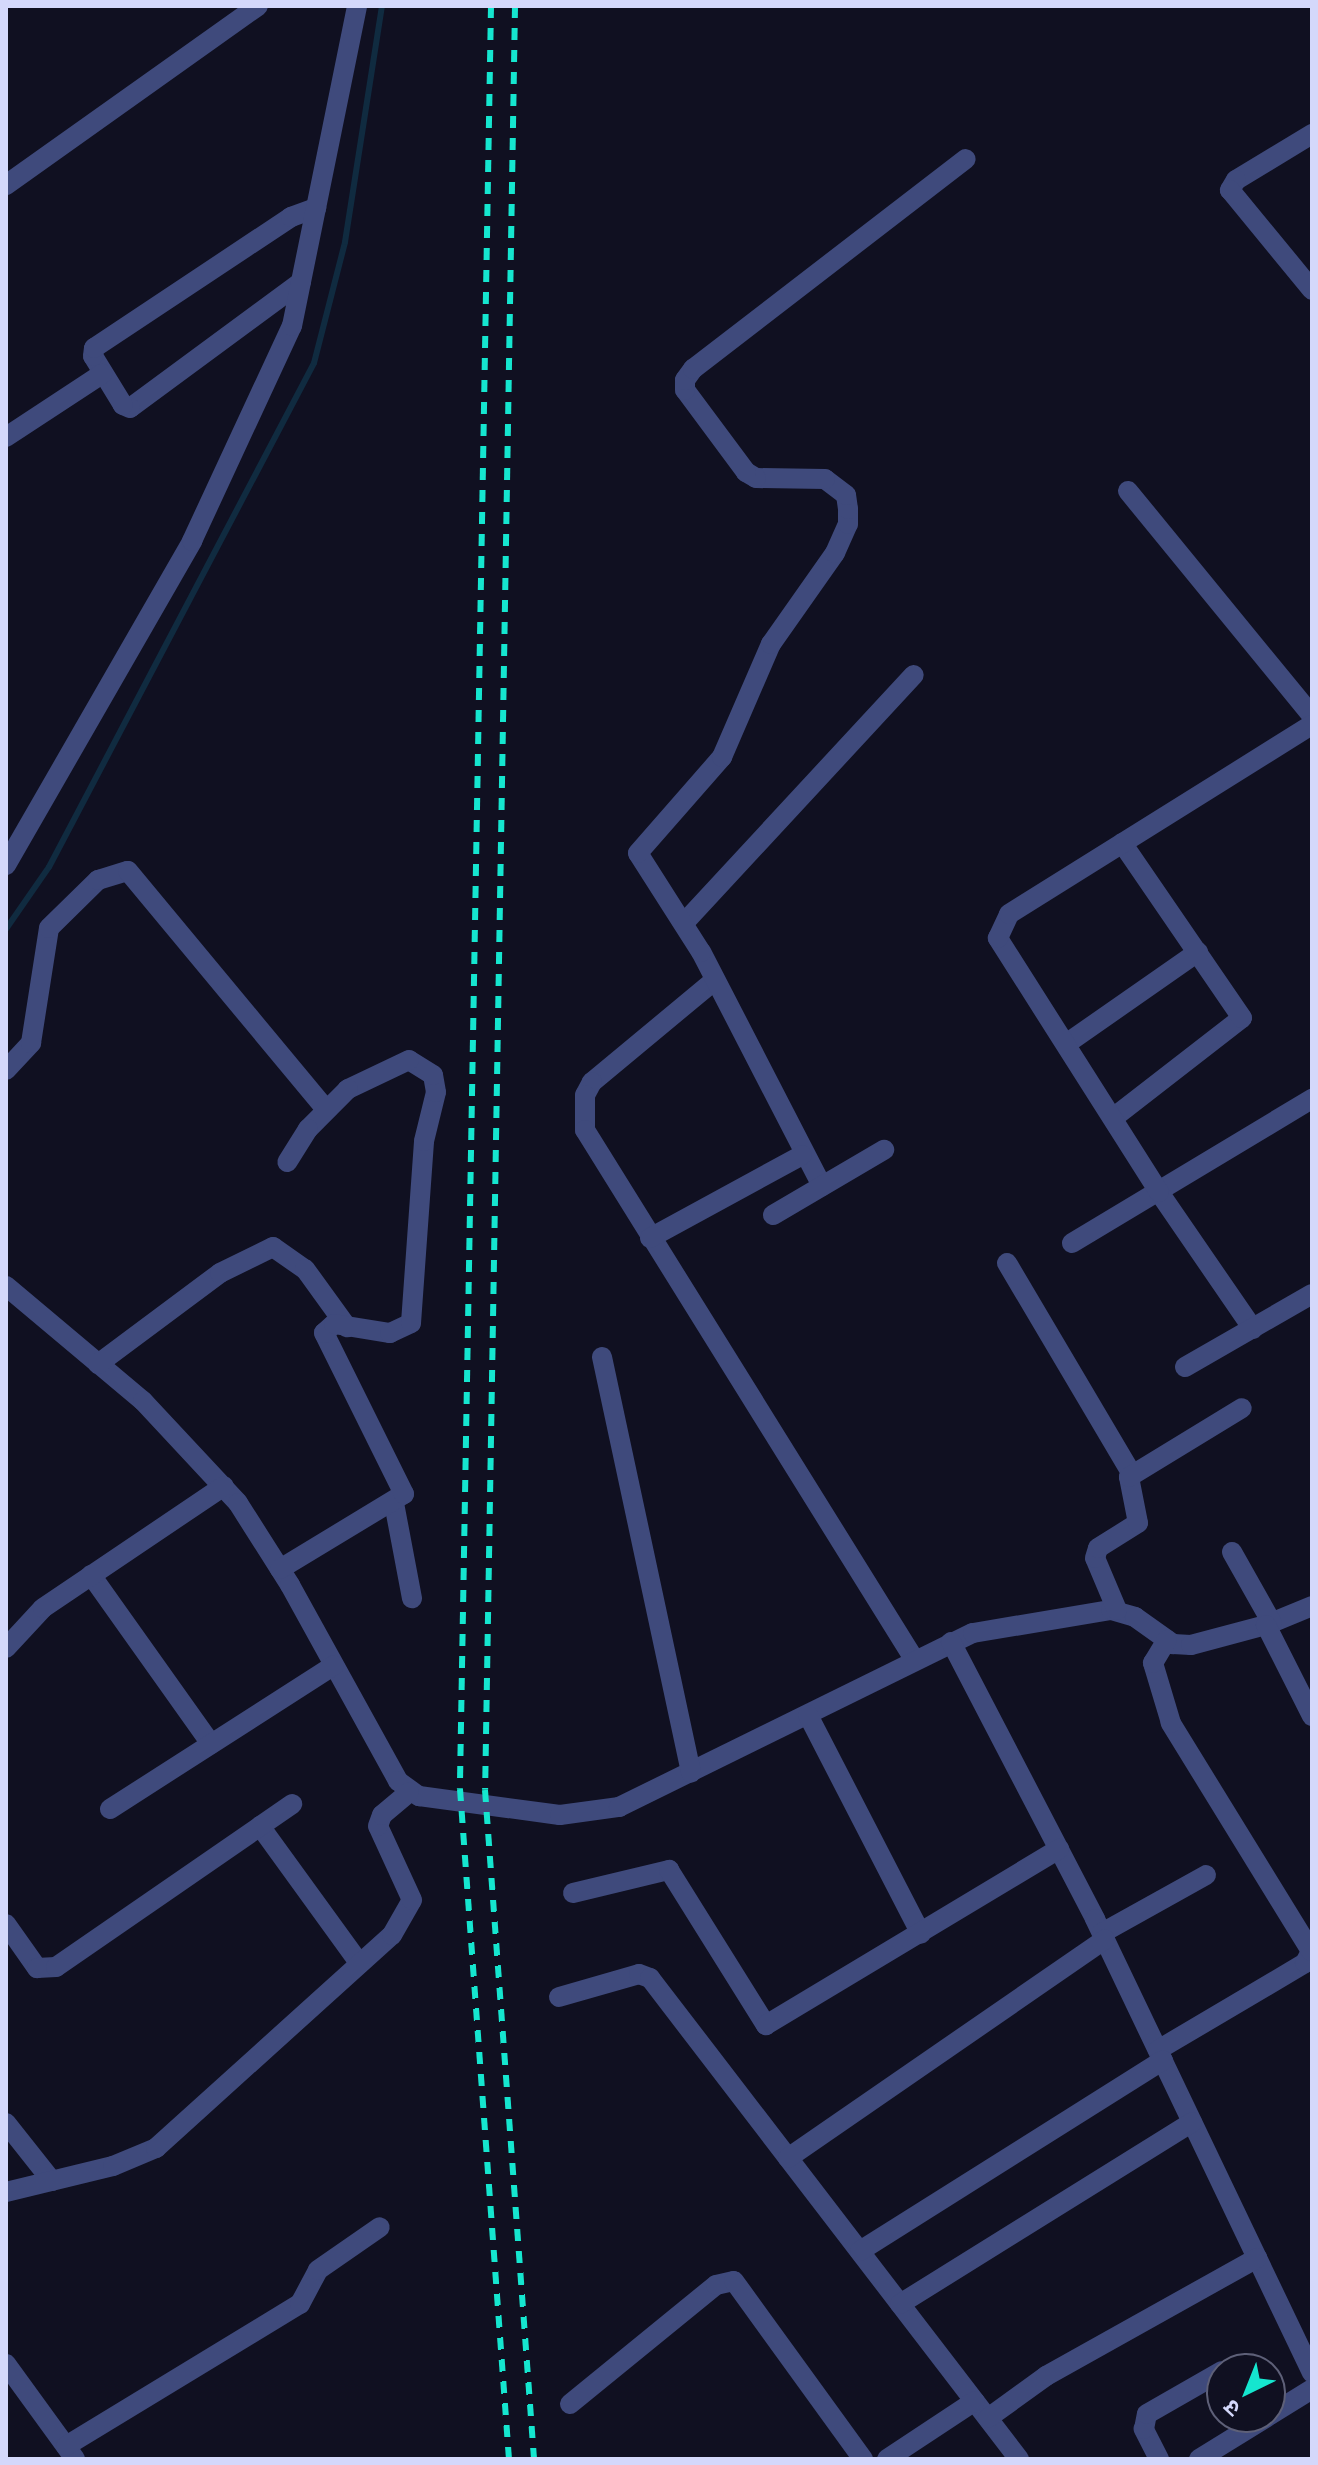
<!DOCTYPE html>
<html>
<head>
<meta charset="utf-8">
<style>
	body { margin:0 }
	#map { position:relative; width:1318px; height:2465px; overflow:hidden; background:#101021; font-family:Barlow,"Noto Sans Devanagari",sans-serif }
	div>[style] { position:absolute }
	.stream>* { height:6px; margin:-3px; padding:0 3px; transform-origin:3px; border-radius:3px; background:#102b40 }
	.minor>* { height:20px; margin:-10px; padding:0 10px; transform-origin:10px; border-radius:10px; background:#3f4a7c }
	.rail>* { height:6px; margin-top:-3px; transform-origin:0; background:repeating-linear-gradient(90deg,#15e6cf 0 12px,transparent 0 22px) }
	span { translate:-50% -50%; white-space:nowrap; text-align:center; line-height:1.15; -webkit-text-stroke:7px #101021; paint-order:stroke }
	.frame { position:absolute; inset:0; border:8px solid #d4d8fb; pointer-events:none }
	.north { position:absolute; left:1206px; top:2353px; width:80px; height:80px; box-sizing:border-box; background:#101021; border:2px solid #5e6078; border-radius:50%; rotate:223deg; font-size:22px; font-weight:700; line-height:32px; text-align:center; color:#d4d8fb }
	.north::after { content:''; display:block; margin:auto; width:28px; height:36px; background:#15e6cf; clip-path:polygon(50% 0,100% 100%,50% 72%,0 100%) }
</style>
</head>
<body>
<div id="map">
	<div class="stream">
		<i style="left:6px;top:929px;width:75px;rotate:-55.3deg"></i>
		<i style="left:49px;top:867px;width:569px;rotate:-62.26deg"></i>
		<i style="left:314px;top:363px;width:125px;rotate:-75.6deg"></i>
		<i style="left:345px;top:242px;width:239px;rotate:-81.1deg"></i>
	</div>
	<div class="minor">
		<i style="left:1312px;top:134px;width:89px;rotate:148.8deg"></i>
		<i style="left:1236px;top:180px;width:12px;rotate:121deg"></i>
		<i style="left:1230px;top:190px;width:129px;rotate:50.6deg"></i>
		<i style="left:6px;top:185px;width:309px;rotate:-35.4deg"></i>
		<i style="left:301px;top:282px;width:212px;rotate:143.6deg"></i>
		<i style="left:130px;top:408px;width:8px;rotate:-157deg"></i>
		<i style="left:123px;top:405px;width:57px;rotate:-121.5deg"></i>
		<i style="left:93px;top:356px;width:8px;rotate:-83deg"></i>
		<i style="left:94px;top:348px;width:237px;rotate:-33.6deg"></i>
		<i style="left:291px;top:217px;width:27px;rotate:-20deg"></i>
		<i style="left:6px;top:437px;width:115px;rotate:-33.3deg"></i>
		<i style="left:1128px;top:491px;width:291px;rotate:50.7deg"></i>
		<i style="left:6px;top:865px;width:374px;rotate:-60.1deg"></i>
		<i style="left:192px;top:541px;width:237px;rotate:-65.1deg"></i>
		<i style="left:292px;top:326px;width:327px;rotate:-78.5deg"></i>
		<i style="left:684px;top:923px;width:338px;rotate:-47.2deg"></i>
		<i style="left:715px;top:980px;width:160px;rotate:140.3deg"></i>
		<i style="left:592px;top:1082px;width:15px;rotate:118deg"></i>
		<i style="left:585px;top:1095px;width:35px;rotate:90deg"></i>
		<i style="left:585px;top:1130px;width:623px;rotate:58.12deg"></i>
		<i style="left:1066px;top:1044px;width:161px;rotate:-34.9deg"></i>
		<i style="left:6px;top:1070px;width:37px;rotate:-47deg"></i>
		<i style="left:31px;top:1043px;width:116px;rotate:-81.1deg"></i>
		<i style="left:49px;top:928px;width:69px;rotate:-44.4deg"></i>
		<i style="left:98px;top:880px;width:31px;rotate:-17deg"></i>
		<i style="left:128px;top:871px;width:308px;rotate:50.3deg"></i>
		<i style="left:1113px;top:1118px;width:163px;rotate:-37.8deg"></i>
		<i style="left:1242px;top:1018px;width:212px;rotate:-124.4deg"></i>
		<i style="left:822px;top:1186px;width:263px;rotate:-117.3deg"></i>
		<i style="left:701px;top:952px;width:117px;rotate:-122.5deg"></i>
		<i style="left:638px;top:853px;width:128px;rotate:-48.8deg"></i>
		<i style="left:722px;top:757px;width:123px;rotate:-66.6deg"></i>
		<i style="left:771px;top:644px;width:111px;rotate:-54.9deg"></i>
		<i style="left:835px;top:553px;width:32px;rotate:-66deg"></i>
		<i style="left:848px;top:524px;width:15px;rotate:-90deg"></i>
		<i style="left:848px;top:509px;width:14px;rotate:-98deg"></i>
		<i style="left:846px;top:495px;width:26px;rotate:-143deg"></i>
		<i style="left:825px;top:479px;width:69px;rotate:-179.2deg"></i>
		<i style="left:756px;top:478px;width:12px;rotate:-149deg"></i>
		<i style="left:746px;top:472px;width:102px;rotate:-126.6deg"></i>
		<i style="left:685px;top:390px;width:10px;rotate:-90deg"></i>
		<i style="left:685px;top:380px;width:14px;rotate:-54deg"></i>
		<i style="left:693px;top:369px;width:344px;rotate:-37.6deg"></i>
		<i style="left:773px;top:1215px;width:129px;rotate:-30.4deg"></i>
		<i style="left:650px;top:1238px;width:173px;rotate:-28.6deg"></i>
		<i style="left:1072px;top:1243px;width:280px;rotate:-31deg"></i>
		<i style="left:1007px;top:1263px;width:244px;rotate:59.4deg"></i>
		<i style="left:6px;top:1286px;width:179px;rotate:40deg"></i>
		<i style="left:143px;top:1401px;width:139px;rotate:47deg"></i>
		<i style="left:238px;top:1503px;width:97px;rotate:57.6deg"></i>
		<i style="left:290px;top:1585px;width:224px;rotate:61.1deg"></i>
		<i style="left:398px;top:1781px;width:26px;rotate:36deg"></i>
		<i style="left:419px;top:1796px;width:142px;rotate:7.7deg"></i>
		<i style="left:560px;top:1815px;width:60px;rotate:-7.7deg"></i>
		<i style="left:619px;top:1807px;width:394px;rotate:-26.2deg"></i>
		<i style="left:973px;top:1633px;width:140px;rotate:-9.5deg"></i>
		<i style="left:1111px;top:1610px;width:25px;rotate:16deg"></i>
		<i style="left:1135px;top:1617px;width:47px;rotate:35.4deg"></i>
		<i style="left:1173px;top:1644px;width:18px;rotate:3deg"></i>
		<i style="left:1191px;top:1645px;width:78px;rotate:-14.9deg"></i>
		<i style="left:1266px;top:1625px;width:50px;rotate:-22.4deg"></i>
		<i style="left:1253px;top:1329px;width:166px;rotate:-124.5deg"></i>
		<i style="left:1159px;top:1192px;width:301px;rotate:-122.4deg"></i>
		<i style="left:998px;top:938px;width:26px;rotate:-65deg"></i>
		<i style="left:1009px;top:914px;width:357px;rotate:-32deg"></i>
		<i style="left:602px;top:1357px;width:425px;rotate:77.9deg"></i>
		<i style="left:98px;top:1364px;width:152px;rotate:-36.7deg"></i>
		<i style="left:220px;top:1273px;width:59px;rotate:-26.1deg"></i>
		<i style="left:273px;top:1247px;width:39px;rotate:35deg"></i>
		<i style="left:305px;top:1269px;width:72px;rotate:54.1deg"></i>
		<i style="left:1185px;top:1367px;width:146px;rotate:-29.9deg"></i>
		<i style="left:394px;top:1503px;width:97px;rotate:79.3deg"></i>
		<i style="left:1232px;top:1552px;width:81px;rotate:60.6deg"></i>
		<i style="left:280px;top:1569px;width:145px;rotate:-31.2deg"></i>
		<i style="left:404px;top:1494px;width:180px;rotate:-116.4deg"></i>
		<i style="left:324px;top:1333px;width:13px;rotate:-42deg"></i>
		<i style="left:334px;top:1324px;width:57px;rotate:9.1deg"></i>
		<i style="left:390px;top:1333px;width:23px;rotate:-25deg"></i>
		<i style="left:411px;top:1323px;width:182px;rotate:-85.9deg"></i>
		<i style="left:424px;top:1141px;width:50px;rotate:-76.2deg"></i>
		<i style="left:436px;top:1092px;width:17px;rotate:-100deg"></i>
		<i style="left:433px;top:1075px;width:28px;rotate:-148deg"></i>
		<i style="left:409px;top:1060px;width:68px;rotate:154.6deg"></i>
		<i style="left:348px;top:1089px;width:57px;rotate:135deg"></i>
		<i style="left:308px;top:1129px;width:39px;rotate:122deg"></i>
		<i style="left:91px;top:1575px;width:207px;rotate:54.6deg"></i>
		<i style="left:1117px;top:1610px;width:56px;rotate:-112.9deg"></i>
		<i style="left:1095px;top:1558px;width:10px;rotate:-73deg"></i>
		<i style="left:1098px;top:1548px;width:47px;rotate:-32deg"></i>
		<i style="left:1138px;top:1523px;width:47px;rotate:-101.1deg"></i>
		<i style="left:1129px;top:1477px;width:132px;rotate:-31.4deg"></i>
		<i style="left:1266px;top:1625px;width:102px;rotate:63.2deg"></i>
		<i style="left:951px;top:1642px;width:312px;rotate:62.5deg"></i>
		<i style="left:1095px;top:1919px;width:503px;rotate:64.45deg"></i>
		<i style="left:6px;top:1648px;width:54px;rotate:-47.2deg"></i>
		<i style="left:43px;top:1608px;width:218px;rotate:-34deg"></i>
		<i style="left:808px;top:1715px;width:246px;rotate:62.7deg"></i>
		<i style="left:110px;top:1809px;width:266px;rotate:-32.7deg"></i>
		<i style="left:260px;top:1826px;width:170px;rotate:54.1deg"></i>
		<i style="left:573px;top:1893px;width:99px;rotate:-13.5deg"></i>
		<i style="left:669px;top:1870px;width:183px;rotate:58deg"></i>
		<i style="left:766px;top:2025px;width:342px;rotate:-31deg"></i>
		<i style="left:6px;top:1924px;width:54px;rotate:54.8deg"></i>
		<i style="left:37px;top:1968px;width:19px;rotate:-3deg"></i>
		<i style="left:56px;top:1967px;width:287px;rotate:-34.6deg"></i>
		<i style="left:1102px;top:1933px;width:119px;rotate:-29.1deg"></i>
		<i style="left:559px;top:1997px;width:83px;rotate:-16deg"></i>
		<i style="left:639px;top:1974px;width:12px;rotate:20deg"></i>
		<i style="left:650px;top:1978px;width:606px;rotate:52.51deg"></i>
		<i style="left:1158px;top:2050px;width:171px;rotate:-30.6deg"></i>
		<i style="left:1305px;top:1963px;width:13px;rotate:-63deg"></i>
		<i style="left:1311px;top:1951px;width:268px;rotate:-121.6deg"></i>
		<i style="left:1171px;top:1723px;width:63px;rotate:-106.7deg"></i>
		<i style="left:1153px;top:1663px;width:27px;rotate:-59deg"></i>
		<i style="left:6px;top:2123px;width:74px;rotate:51.6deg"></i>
		<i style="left:788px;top:2158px;width:385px;rotate:-34.6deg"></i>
		<i style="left:6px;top:2192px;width:110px;rotate:-13.7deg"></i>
		<i style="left:113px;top:2166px;width:47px;rotate:-22.7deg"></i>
		<i style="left:156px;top:2148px;width:318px;rotate:-42.1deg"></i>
		<i style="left:392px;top:1935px;width:40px;rotate:-60.3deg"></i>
		<i style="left:412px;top:1900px;width:81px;rotate:-114.7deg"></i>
		<i style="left:378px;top:1826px;width:12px;rotate:-70deg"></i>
		<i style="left:382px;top:1815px;width:35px;rotate:-40deg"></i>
		<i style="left:860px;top:2251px;width:358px;rotate:-32.2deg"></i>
		<i style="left:900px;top:2304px;width:344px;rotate:-31.9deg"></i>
		<i style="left:6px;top:2364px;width:117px;rotate:54deg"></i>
		<i style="left:570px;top:2404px;width:188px;rotate:-39.2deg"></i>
		<i style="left:716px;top:2285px;width:18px;rotate:-13deg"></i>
		<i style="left:734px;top:2281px;width:220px;rotate:54.1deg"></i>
		<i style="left:1270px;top:2415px;width:49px;rotate:-31.8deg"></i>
		<i style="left:988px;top:2418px;width:72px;rotate:-35.9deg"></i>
		<i style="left:1046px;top:2376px;width:242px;rotate:-29.2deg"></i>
		<i style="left:66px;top:2446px;width:274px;rotate:-31.3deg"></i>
		<i style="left:300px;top:2304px;width:38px;rotate:-62deg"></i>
		<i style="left:318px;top:2270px;width:75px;rotate:-34.7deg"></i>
		<i style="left:887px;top:2459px;width:105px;rotate:-33.4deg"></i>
		<i style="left:1159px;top:2459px;width:34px;rotate:-117deg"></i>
		<i style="left:1144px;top:2429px;width:15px;rotate:-79deg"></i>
		<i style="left:1147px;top:2414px;width:86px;rotate:-29.8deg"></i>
		<i style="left:1199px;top:2459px;width:80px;rotate:-31.7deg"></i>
	</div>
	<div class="rail">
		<i style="left:491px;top:6px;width:1783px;rotate:91deg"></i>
		<i style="left:460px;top:1789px;width:672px;rotate:85.82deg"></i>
		<i style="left:515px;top:6px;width:1784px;rotate:90.96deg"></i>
		<i style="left:485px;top:1790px;width:671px;rotate:85.81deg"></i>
	</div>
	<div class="frame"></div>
	<div class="north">उ</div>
</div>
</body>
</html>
